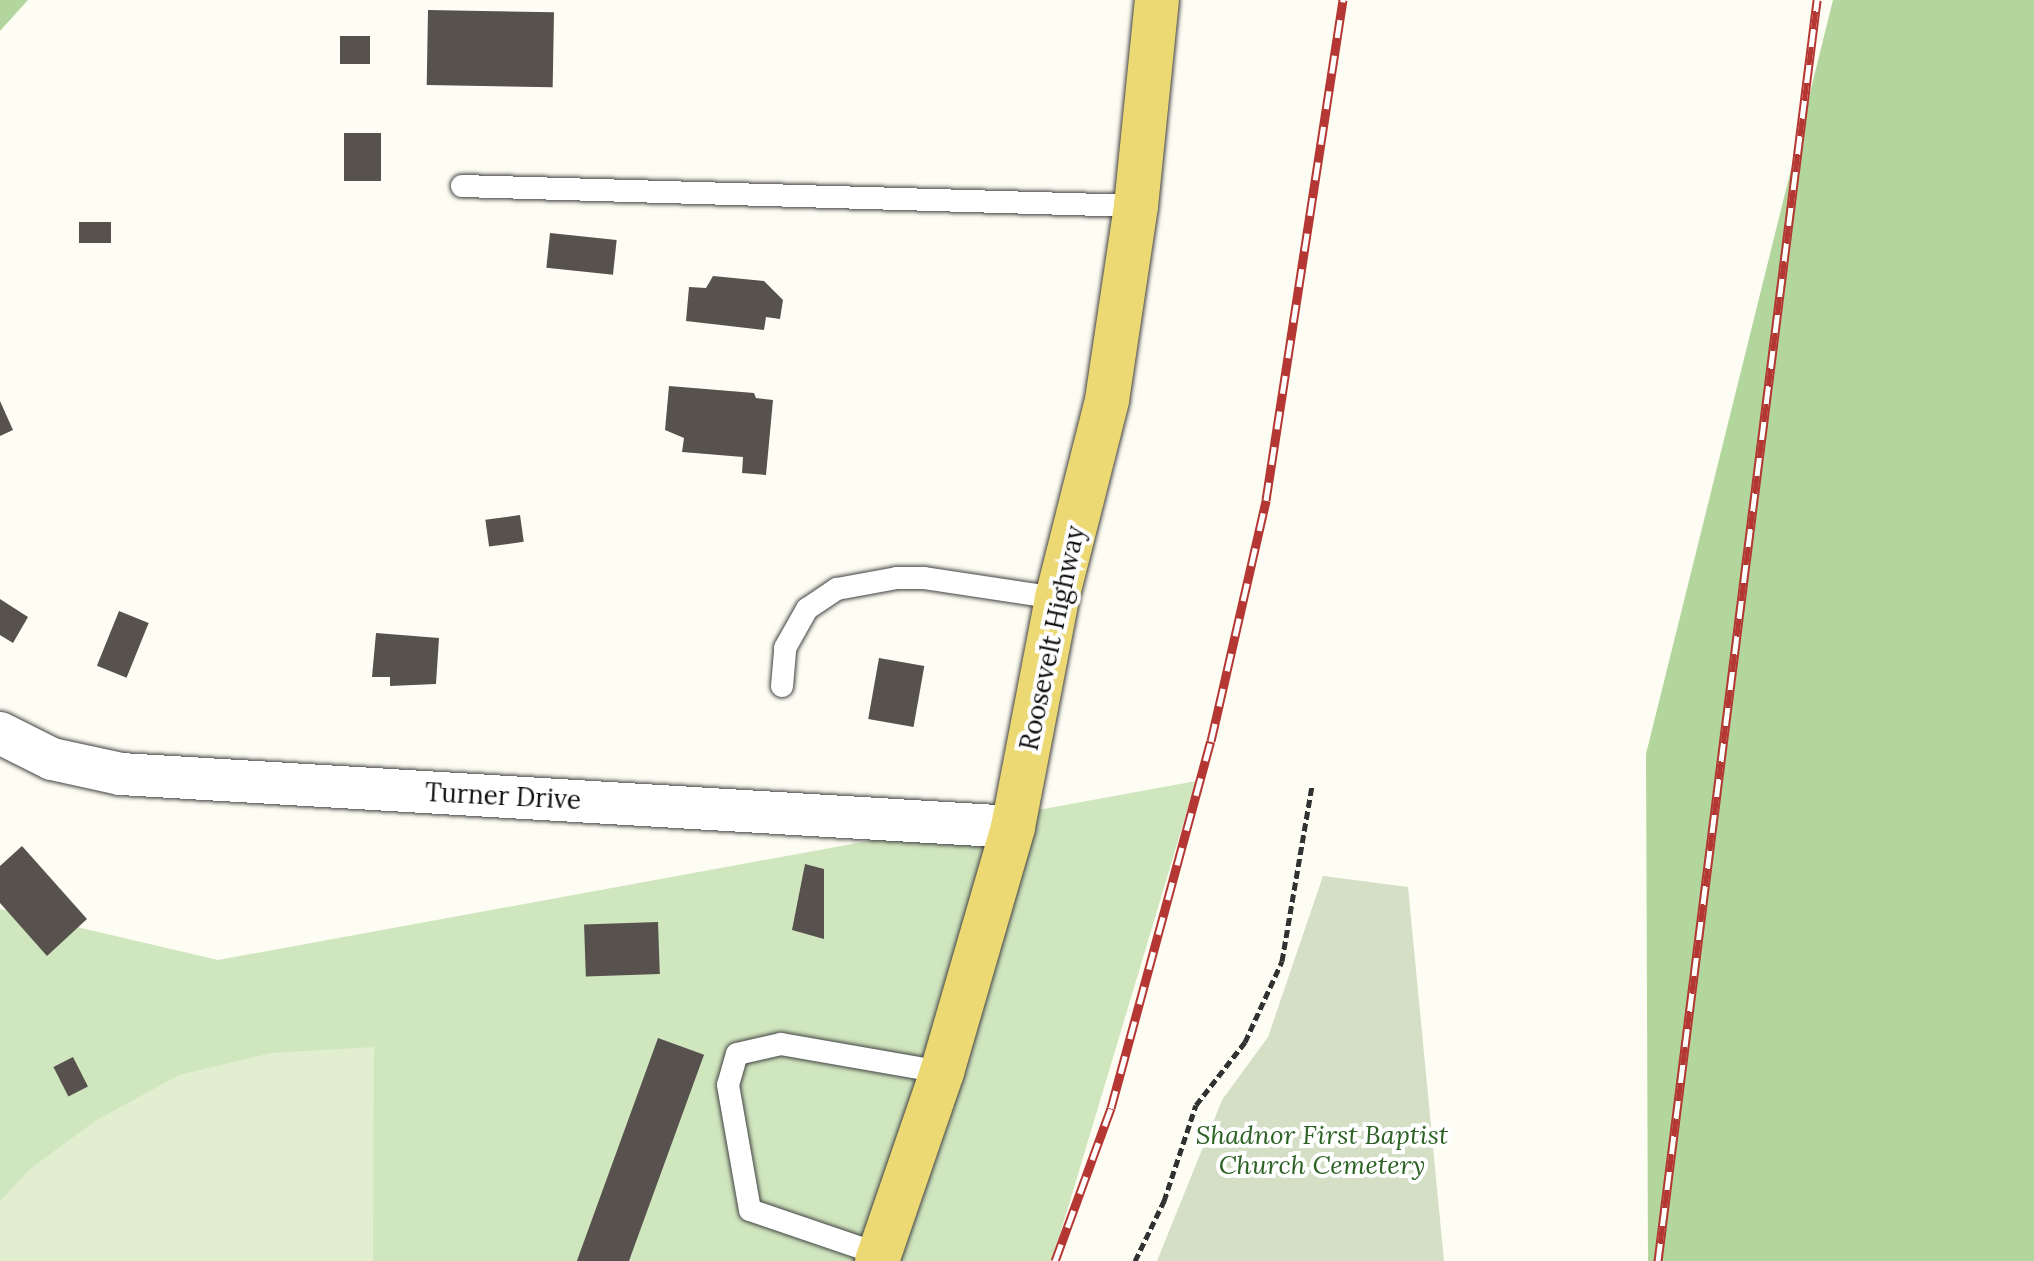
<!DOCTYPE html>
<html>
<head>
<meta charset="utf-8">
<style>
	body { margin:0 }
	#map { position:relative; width:2034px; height:1261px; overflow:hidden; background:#fefdf3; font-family:Lora,serif }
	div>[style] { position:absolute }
	.green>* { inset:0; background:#d0e6bf }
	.forest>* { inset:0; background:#b3d69f }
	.cemetery>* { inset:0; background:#d4dfc5 }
	.pitch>* { inset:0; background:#e1eed0 }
	.building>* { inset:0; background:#57524d; transform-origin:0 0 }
	.path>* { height:5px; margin-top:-2.5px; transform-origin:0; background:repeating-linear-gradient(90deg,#313131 0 8px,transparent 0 12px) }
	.roads { filter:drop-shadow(0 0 2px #424242) drop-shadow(0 0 2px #424242) }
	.lane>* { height:22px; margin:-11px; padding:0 11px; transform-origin:11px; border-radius:11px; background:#fff }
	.street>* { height:42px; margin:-21px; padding:0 21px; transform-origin:21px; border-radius:21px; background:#fff }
	.primary>* { height:44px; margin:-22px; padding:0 22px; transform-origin:22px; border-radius:22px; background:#ecd974 }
	.rail>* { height:9px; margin-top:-4.5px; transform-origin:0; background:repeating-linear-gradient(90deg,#fff 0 18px,#b43733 0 36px); box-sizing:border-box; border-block:2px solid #b43733 }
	span { translate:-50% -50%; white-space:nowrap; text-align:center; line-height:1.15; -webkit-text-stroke:8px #fff; paint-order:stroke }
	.street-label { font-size:26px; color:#0f0f0f }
	.park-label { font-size:26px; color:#2d6225; font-style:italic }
</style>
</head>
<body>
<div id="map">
	<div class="green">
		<i style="clip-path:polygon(1196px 781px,1052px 1261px,0 1261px,0 909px,218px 960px)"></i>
	</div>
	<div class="forest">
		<i style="clip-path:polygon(0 0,28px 0,0 31px)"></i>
		<i style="clip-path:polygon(1833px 0,2034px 0,2034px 1261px,1648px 1261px,1646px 754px)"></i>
	</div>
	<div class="cemetery">
		<i style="clip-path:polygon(1323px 876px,1408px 887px,1444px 1261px,1157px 1261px,1222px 1100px,1268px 1037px)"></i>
	</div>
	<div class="pitch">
		<i style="clip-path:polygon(374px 1047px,373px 1261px,0 1261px,0 1201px,30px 1169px,95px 1121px,179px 1075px,271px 1053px)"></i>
	</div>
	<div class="building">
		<i style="left:428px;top:10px;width:126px;height:75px;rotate:1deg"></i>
		<i style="left:340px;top:36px;width:30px;height:28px"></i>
		<i style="left:381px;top:133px;width:48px;height:37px;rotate:90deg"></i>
		<i style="left:79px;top:222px;width:32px;height:21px"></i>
		<i style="left:550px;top:233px;width:67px;height:35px;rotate:6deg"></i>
		<i style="clip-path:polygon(713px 276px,764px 281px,783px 300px,780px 319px,766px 317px,764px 330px,686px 321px,689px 287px,706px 288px)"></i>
		<i style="clip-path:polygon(669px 386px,754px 393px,756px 398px,773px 400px,766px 475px,742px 473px,743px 457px,682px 452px,684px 438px,665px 430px)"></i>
		<i style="clip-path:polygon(0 401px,13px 430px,0 436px)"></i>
		<i style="left:520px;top:515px;width:27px;height:35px;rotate:82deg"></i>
		<i style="clip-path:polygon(0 599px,28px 617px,13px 643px,0 635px)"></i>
		<i style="left:119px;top:611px;width:32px;height:59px;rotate:22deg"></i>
		<i style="clip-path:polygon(376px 633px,439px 638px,436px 684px,390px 686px,390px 677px,372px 677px)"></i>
		<i style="left:879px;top:658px;width:46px;height:62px;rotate:10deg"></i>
		<i style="clip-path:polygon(22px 846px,87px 919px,47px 956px,0 903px,0 866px)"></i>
		<i style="clip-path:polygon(805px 864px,824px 869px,824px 939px,792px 930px)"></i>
		<i style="left:658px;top:922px;width:52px;height:74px;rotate:88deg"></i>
		<i style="left:658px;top:1038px;width:49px;height:237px;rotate:20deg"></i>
		<i style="left:73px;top:1057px;width:33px;height:22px;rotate:63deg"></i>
	</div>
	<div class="path">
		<i style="left:1135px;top:1261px;width:67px;rotate:-64.2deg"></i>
		<i style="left:1164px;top:1201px;width:101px;rotate:-71.6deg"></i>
		<i style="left:1196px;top:1105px;width:80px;rotate:-52.1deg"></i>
		<i style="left:1245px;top:1042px;width:89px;rotate:-65.4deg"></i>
		<i style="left:1282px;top:961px;width:179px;rotate:-80.3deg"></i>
	</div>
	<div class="roads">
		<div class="lane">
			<i style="left:462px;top:186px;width:674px;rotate:1.7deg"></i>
			<i style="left:782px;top:686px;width:38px;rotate:-85deg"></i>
			<i style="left:785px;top:648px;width:45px;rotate:-60.6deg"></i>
			<i style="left:807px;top:609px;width:36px;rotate:-34deg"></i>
			<i style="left:837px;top:589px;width:61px;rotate:-10.4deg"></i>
			<i style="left:897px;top:578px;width:27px"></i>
			<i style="left:924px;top:578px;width:134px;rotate:8.6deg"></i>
			<i style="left:879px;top:1254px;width:136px;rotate:-161.2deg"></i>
			<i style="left:750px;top:1210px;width:127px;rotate:-100deg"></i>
			<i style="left:728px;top:1085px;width:32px;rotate:-74deg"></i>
			<i style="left:737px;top:1054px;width:45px;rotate:-12.8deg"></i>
			<i style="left:781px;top:1044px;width:163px;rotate:9.9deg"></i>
		</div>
		<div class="street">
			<i style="left:0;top:733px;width:58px;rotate:26.6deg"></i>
			<i style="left:52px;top:759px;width:71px;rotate:12.3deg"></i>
			<i style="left:121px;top:774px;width:894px;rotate:3.4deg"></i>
		</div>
		<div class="primary">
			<i style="left:877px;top:1261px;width:200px;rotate:-71deg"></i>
			<i style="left:942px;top:1072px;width:255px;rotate:-73.8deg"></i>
			<i style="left:1013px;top:827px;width:233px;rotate:-79.1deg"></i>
			<i style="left:1057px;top:598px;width:204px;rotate:-75.8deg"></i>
			<i style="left:1107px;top:400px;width:196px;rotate:-81.5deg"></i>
			<i style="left:1136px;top:206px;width:207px;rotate:-84.2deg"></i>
		</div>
	</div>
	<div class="rail">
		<i style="left:1055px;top:1261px;width:163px;rotate:-69.9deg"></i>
		<i style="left:1111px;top:1108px;width:380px;rotate:-74.8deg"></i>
		<i style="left:1211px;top:741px;width:247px;rotate:-77.1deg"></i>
		<i style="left:1266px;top:500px;width:506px;rotate:-81.25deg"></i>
		<i style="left:1658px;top:1261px;width:1271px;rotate:-82.81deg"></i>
	</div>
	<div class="street-label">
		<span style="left:1052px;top:638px;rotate:-78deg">Roosevelt Highway</span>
		<span style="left:503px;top:796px;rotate:3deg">Turner Drive</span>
	</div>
	<div class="park-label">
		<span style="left:1322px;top:1150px">Shadnor First Baptist<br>Church Cemetery</span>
	</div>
</div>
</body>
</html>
